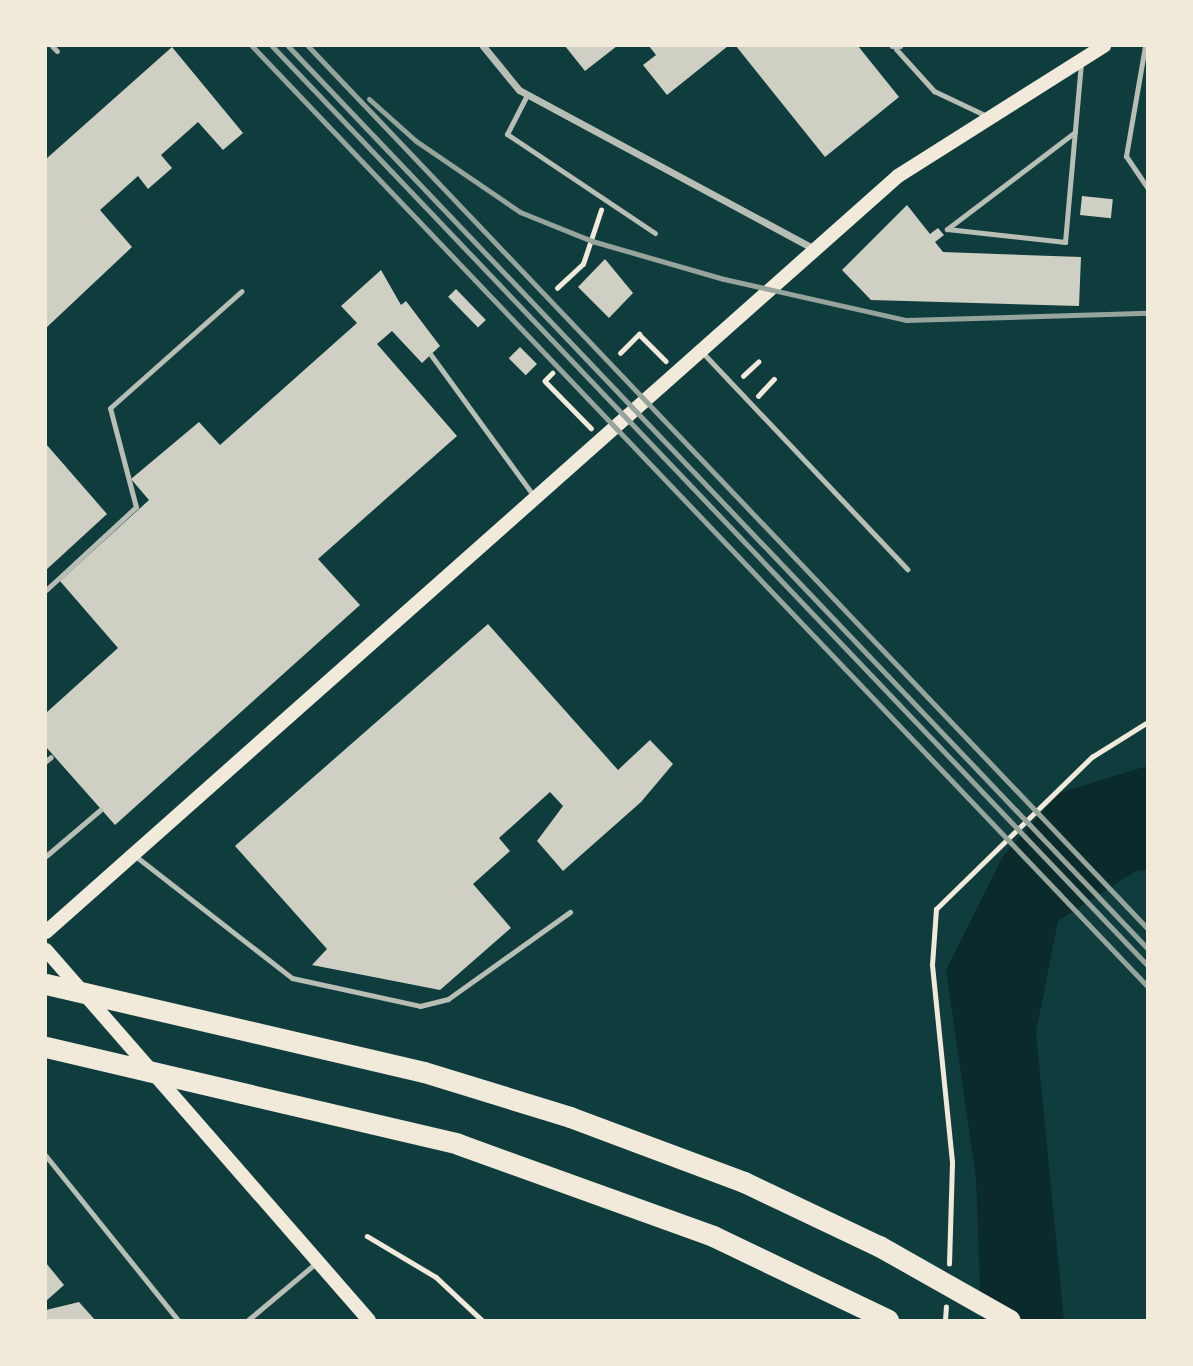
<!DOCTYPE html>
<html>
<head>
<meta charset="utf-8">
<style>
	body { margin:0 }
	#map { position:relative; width:1193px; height:1366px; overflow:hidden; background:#0f3d3e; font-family:"Golos Text",sans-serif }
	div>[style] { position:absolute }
	.water>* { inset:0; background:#0a2a2b }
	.building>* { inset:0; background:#cfcfc3; transform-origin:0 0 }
	.path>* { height:4.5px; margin:-2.25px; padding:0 2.25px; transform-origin:2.25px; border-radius:2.25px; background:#f1e9da }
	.service>* { height:5px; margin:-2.5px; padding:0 2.5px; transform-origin:2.5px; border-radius:2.5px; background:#b8beb3 }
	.minor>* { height:7px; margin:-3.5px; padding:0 3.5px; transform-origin:3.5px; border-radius:3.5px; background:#b8beb3 }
	.secondary>* { height:14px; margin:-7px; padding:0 7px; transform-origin:7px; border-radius:7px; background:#f1e9da }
	.motorway>* { height:21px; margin:-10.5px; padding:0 10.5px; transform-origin:10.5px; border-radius:10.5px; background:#f1e9da }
	.rail>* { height:5px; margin:-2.5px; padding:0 2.5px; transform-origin:2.5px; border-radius:2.5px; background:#97a49c }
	span { translate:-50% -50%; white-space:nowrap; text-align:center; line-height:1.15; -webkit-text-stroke:7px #f1e9da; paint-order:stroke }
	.frame { position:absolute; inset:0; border:47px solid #f1e9da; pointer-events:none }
</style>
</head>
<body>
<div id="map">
	<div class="water">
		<i style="clip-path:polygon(1147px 766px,1147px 870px,1136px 871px,1058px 921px,1036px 1033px,1064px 1320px,981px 1320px,976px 1178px,946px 970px,1003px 856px,1059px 793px)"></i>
	</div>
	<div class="building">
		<i style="clip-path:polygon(565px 46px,617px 46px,585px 71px)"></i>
		<i style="clip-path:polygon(649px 46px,728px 46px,667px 95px,643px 65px,656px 55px)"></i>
		<i style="clip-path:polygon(736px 46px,858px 46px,899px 97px,825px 157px)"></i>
		<i style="clip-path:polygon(172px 47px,243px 133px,223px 150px,198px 122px,161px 155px,172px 168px,148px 189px,138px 176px,100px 210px,132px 247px,46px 328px,46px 159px)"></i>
		<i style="left:1082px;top:196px;width:31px;height:19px;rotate:6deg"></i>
		<i style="clip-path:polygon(907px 205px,930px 234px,938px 228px,944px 235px,935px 242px,943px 252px,1081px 257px,1079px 306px,871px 300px,842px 270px)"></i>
		<i style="clip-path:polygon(605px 259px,633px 293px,609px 318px,578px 287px)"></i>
		<i style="clip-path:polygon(381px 270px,401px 305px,406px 301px,440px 346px,422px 363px,392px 331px,377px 344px,457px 436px,318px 559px,360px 605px,115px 825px,46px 747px,46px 713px,118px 648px,60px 581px,149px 500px,131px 479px,199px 422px,220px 445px,357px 323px,341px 306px)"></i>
		<i style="left:456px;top:289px;width:43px;height:11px;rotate:46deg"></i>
		<i style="left:520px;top:347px;width:24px;height:16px;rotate:45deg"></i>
		<i style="clip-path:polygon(46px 444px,107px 514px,46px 570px)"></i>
		<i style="clip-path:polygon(488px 624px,618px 770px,650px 740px,673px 764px,641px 802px,563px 871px,537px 841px,563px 806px,550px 792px,499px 838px,510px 851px,473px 884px,511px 928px,440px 990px,312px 965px,327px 949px,235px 846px)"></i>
		<i style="clip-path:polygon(46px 1263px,64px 1285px,46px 1301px)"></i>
		<i style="clip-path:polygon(79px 1302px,95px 1320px,46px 1320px,46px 1310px)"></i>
	</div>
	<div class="path">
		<i style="left:557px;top:288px;width:35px;rotate:-43deg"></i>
		<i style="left:583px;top:264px;width:57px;rotate:-71.6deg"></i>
		<i style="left:620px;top:353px;width:27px;rotate:-45deg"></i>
		<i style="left:639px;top:334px;width:38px;rotate:45deg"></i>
		<i style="left:553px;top:373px;width:11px;rotate:135deg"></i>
		<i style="left:545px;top:381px;width:66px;rotate:45.6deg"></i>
		<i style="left:743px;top:376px;width:21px;rotate:-43deg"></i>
		<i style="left:758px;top:396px;width:23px;rotate:-47deg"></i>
		<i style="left:367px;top:1236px;width:80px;rotate:30.7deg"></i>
		<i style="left:436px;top:1277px;width:63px;rotate:43.1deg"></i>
		<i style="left:949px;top:1264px;width:102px;rotate:-88.3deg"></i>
		<i style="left:952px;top:1162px;width:198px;rotate:-95.8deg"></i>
		<i style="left:932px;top:965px;width:56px;rotate:-85.9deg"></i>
		<i style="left:936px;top:909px;width:218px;rotate:-44.3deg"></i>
		<i style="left:1092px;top:757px;width:66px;rotate:-32deg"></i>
		<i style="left:945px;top:1320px;width:13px;rotate:-86deg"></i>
	</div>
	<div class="service">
		<i style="left:52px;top:46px;width:7px;rotate:45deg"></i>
		<i style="left:892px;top:46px;width:8px"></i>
		<i style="left:1145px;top:46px;width:112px;rotate:99.8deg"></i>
		<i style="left:1126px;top:156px;width:40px;rotate:56deg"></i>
		<i style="left:896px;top:49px;width:57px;rotate:47.9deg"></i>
		<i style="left:934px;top:91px;width:59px;rotate:25.3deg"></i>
		<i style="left:527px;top:95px;width:44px;rotate:117.1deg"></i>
		<i style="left:507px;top:134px;width:178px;rotate:33.8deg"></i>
		<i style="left:1075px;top:132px;width:161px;rotate:142.8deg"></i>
		<i style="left:947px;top:229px;width:119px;rotate:6.3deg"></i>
		<i style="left:1065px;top:242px;width:180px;rotate:-84.9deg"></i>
		<i style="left:702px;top:352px;width:299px;rotate:46.6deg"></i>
		<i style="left:431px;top:355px;width:175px;rotate:53.9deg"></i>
		<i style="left:46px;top:590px;width:122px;rotate:-42.7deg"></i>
		<i style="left:136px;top:507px;width:102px;rotate:-104.7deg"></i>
		<i style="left:110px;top:408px;width:176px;rotate:-41.6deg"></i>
		<i style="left:46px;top:761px;width:6px;rotate:-39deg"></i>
		<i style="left:134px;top:855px;width:200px;rotate:37.9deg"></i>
		<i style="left:292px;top:978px;width:131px;rotate:12.3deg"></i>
		<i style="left:420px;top:1006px;width:29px;rotate:-14deg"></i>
		<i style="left:448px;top:999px;width:150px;rotate:-35.5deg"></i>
		<i style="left:46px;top:856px;width:71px;rotate:-40.4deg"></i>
		<i style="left:46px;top:1156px;width:211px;rotate:51.2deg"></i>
		<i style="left:248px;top:1320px;width:90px;rotate:-40deg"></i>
	</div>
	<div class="minor">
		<i style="left:483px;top:46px;width:57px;rotate:50.7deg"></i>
		<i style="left:519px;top:90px;width:334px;rotate:28.3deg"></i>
	</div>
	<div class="secondary">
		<i style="left:46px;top:932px;width:1139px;rotate:-41.58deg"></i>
		<i style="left:898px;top:176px;width:244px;rotate:-32.3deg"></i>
		<i style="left:46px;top:950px;width:491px;rotate:48.9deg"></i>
	</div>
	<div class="motorway">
		<i style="left:46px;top:984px;width:388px;rotate:13.1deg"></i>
		<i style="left:424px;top:1072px;width:153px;rotate:17.1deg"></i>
		<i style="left:570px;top:1117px;width:186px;rotate:20.5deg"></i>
		<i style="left:744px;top:1182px;width:149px;rotate:25.4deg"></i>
		<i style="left:879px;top:1246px;width:150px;rotate:29.5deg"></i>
		<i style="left:46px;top:1047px;width:423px;rotate:13.2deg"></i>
		<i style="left:458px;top:1144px;width:271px;rotate:19.8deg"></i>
		<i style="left:713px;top:1236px;width:194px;rotate:25.6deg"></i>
	</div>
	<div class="rail">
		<i style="left:252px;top:46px;width:1299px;rotate:46.4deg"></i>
		<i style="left:272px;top:46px;width:1270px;rotate:46.4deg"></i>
		<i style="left:288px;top:46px;width:1247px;rotate:46.4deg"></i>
		<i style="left:308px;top:46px;width:1219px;rotate:46.43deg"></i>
		<i style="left:369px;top:99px;width:63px;rotate:41.8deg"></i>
		<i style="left:416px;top:141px;width:126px;rotate:34.3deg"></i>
		<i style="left:520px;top:212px;width:78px;rotate:21.9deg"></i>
		<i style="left:592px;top:241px;width:137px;rotate:16.1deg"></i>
		<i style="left:724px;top:279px;width:187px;rotate:12.7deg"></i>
		<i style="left:906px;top:320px;width:242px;rotate:-1.7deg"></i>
	</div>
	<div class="frame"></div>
</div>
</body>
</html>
